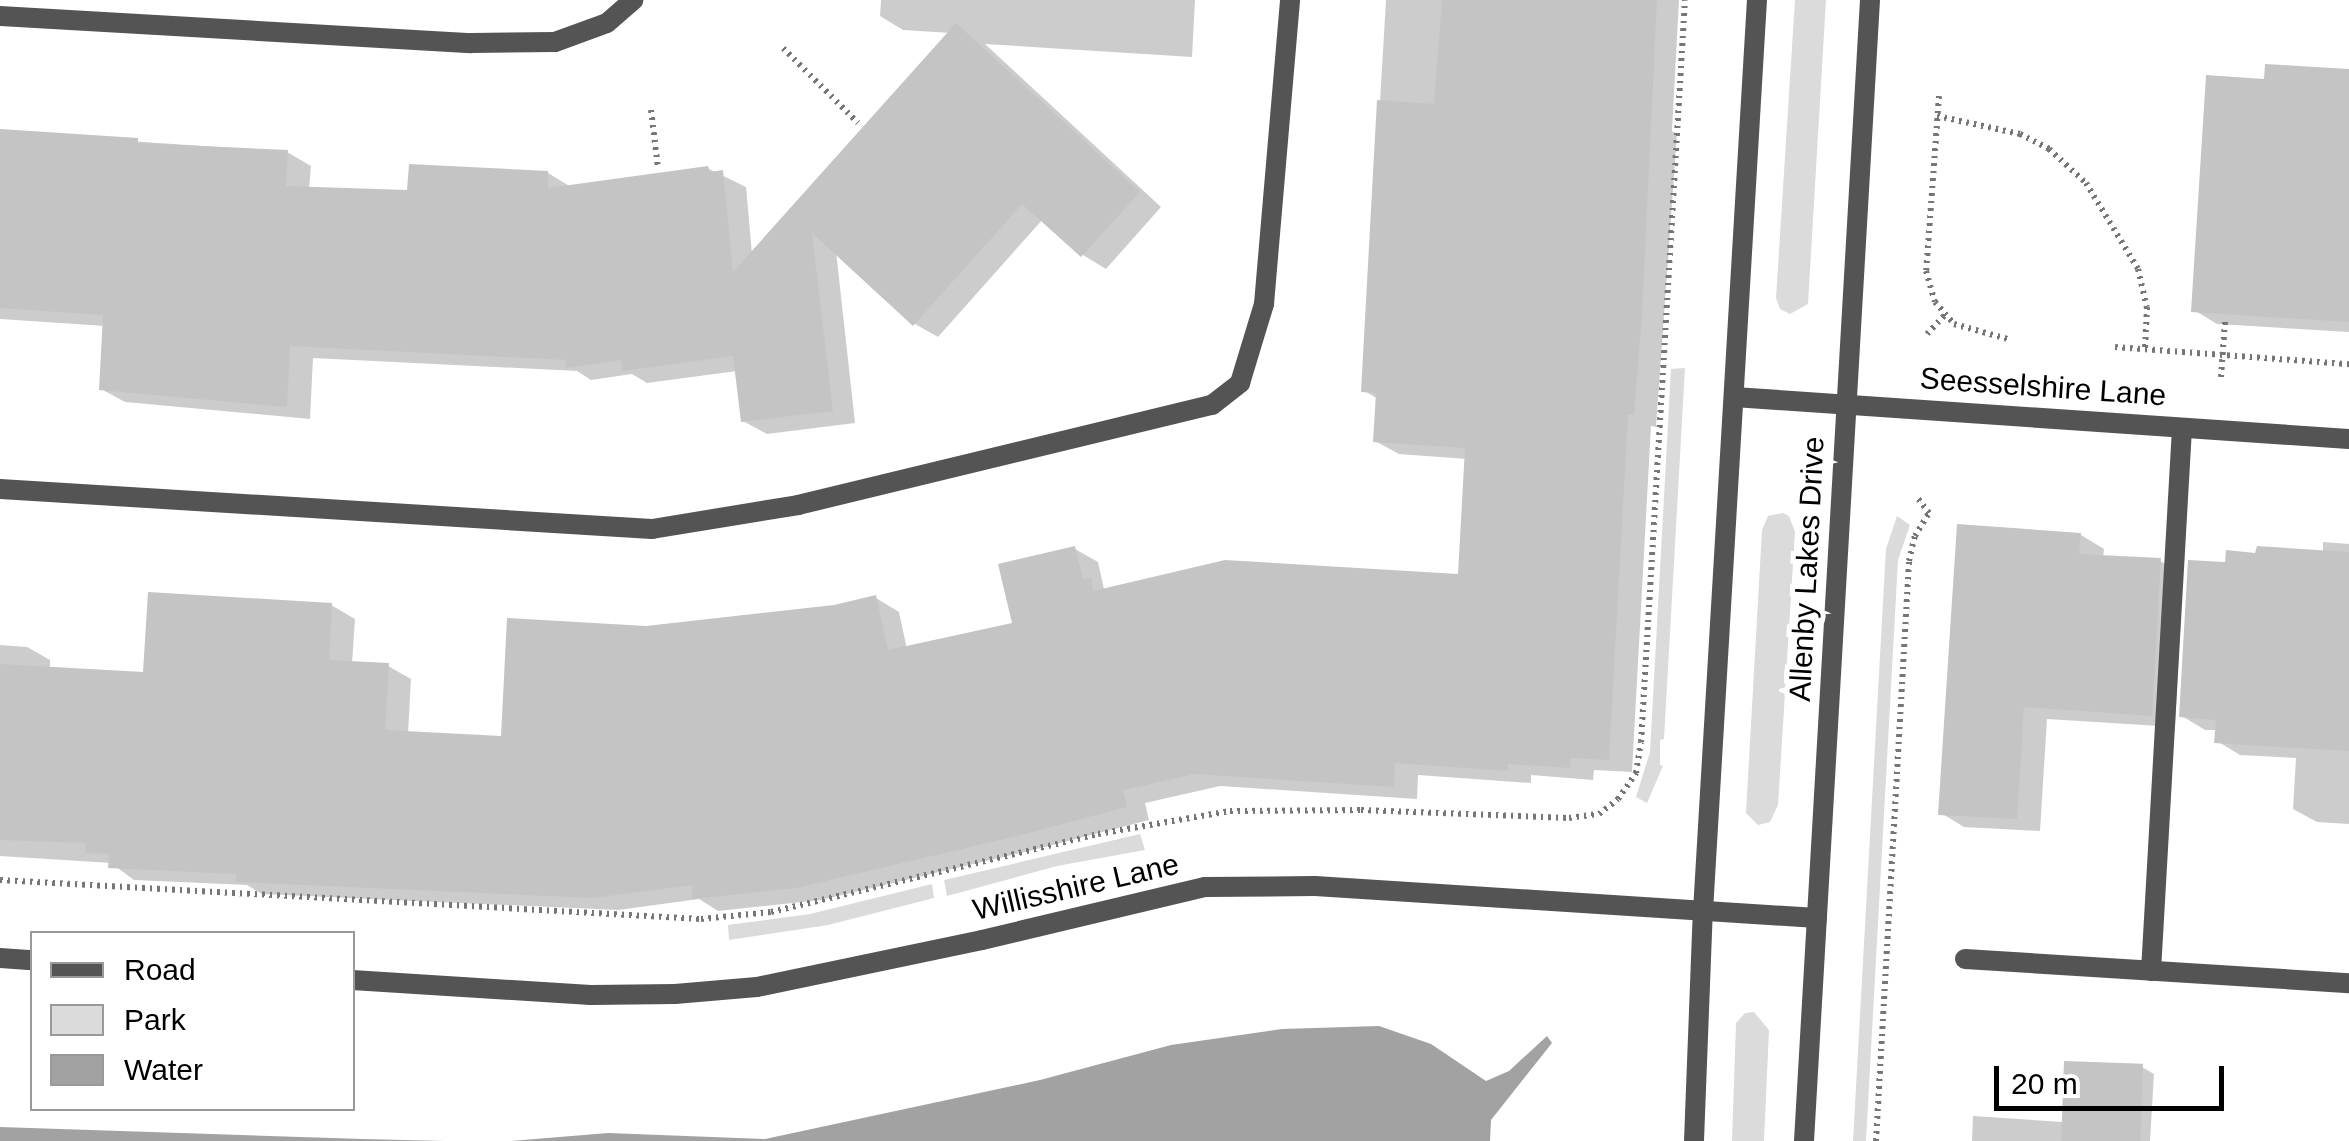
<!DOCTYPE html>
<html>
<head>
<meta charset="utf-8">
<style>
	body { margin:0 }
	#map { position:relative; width:2349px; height:1141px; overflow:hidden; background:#fff; font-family:Helvetica,sans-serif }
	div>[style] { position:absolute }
	.green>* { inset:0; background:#dbdbdb }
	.water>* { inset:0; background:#a2a2a2 }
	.shadow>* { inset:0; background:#0003 }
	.building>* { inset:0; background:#c4c4c4; transform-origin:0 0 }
	.path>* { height:6px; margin-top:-3px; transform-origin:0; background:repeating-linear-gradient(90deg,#767676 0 2.5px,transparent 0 7.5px) }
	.lane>* { height:20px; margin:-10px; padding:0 10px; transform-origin:10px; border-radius:10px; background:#545454 }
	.street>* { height:20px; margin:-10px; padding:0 10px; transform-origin:10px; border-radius:10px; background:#545454 }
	span { translate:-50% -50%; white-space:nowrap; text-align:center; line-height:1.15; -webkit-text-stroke:10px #fff; paint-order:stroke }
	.street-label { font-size:30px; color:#000 }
	.legend { position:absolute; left:30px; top:931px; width:325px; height:180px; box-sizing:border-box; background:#fff; border:2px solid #999; margin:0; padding:12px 18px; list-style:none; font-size:30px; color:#000 }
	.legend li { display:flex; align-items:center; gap:20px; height:50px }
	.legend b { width:50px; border:2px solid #999 }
	.scale { position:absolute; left:1994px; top:1066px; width:230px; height:45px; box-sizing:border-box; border:5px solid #000; border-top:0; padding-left:12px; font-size:30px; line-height:35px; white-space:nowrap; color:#000; -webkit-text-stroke:8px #fff; paint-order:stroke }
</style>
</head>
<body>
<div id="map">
	<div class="green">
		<i style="clip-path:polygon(1795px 0,1826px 0,1808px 304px,1790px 314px,1780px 309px,1776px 298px)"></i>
		<i style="clip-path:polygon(1685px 368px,1664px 739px,1660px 740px,1660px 765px,1663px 766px,1647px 803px,1636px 797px,1650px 752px,1671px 369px)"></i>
		<i style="clip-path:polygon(1783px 513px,1789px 516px,1795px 532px,1778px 805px,1770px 822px,1758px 825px,1746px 813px,1762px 530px,1768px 516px)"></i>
		<i style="clip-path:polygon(1897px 516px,1910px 525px,1898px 560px,1866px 1141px,1853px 1141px,1884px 584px,1886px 549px)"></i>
		<i style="clip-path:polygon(1140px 834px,1145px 850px,1057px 866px,947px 896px,944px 880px)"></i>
		<i style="clip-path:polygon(932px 884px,934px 898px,828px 925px,729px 940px,728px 925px,810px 914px)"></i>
		<i style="clip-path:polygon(1754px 1012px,1769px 1030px,1764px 1141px,1732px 1141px,1736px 1023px,1745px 1013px)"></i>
	</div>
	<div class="water">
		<i style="clip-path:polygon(1379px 1026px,1431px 1044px,1486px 1081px,1509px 1071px,1547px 1036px,1552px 1043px,1491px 1120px,1490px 1141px,511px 1141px,608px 1133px,765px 1139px,1040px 1080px,1171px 1045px,1282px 1029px)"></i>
		<i style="clip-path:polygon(0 1127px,363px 1139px,445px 1141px,0 1141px)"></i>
	</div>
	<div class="shadow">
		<i style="clip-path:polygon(881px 0,1195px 0,1192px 57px,985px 44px,1161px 207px,1106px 269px,1083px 255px,1043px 219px,938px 337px,915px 324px,836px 251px,855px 423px,767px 434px,743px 421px,737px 371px,647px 383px,632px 374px,591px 380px,577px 371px,313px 358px,310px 419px,125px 402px,101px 389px,105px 326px,0 319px,0 132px,287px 152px,311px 166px,309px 189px,410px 192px,548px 173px,571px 187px,707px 168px,746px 187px,752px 254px,951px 33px,903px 30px,880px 16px)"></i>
		<i style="clip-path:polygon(1386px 0,1679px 0,1672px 131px,1677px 134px,1656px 427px,1651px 426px,1632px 772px,1594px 770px,1593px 780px,1531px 775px,1531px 783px,1418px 775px,1417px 799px,1220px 786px,1145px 803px,1149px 820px,1037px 849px,821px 900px,718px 911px,699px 899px,618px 910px,262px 894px,247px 885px,134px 880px,111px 863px,0 856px,0 645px,27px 647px,50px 660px,50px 670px,146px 674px,331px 605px,355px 619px,352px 664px,388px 666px,411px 679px,408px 734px,504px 739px,647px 629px,835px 608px,876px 598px,899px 612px,907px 649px,1015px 625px,1075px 549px,1098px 562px,1104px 589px,1460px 576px,1467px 459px,1399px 454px,1375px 441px,1378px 399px,1363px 390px)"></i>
		<i style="clip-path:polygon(2349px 72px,2349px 332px,2217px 324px,2194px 310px,2266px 82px)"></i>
		<i style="clip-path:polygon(2081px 535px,2104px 549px,2103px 558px,2160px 561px,2183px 574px,2175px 727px,2047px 719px,2040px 831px,1964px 827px,1941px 813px)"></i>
		<i style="clip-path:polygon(2323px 542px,2349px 544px,2349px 824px,2317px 822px,2293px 809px,2296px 758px,2240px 755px,2217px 741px,2217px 730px,2205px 730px,2182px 716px,2228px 565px,2323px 553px)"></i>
		<i style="clip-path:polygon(2142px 1067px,2154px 1074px,2150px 1141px,1972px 1141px,1973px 1116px,2062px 1122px)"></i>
	</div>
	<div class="building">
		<i style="clip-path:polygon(1442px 0,1657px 0,1642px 315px,1634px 415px,1628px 415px,1609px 760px,1571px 758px,1570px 768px,1508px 764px,1508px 771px,1395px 763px,1394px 787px,1195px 774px,1123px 790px,1127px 807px,1013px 837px,796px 888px,692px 899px,692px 885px,593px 898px,236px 882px,236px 874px,108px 868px,109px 854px,85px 853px,86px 843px,0 840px,0 664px,143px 672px,148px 592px,332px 603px,329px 660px,389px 663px,385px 730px,501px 736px,507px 618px,646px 626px,834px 605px,876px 595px,888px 650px,1012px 623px,998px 564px,1075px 546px,1083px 580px,1091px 578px,1093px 591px,1225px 560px,1458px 574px,1465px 448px,1373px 442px,1376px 393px,1361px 392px,1377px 100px,1434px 104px)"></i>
		<i style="clip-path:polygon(956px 23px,1140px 192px,1081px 257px,1022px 204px,913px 326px,812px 233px,833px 411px,741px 422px,733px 356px,622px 371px,621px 360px,566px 368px,565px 360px,290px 346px,287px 407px,99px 390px,103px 315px,0 308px,0 129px,138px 138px,138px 143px,288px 150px,286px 186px,407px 190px,409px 164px,548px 171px,548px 188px,708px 166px,710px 172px,723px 170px,733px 272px)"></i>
		<i style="clip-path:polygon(2265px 64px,2349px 69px,2349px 322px,2191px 312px,2206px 75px,2264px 79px)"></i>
		<i style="clip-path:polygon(1957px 524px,2081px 533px,2079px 554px,2161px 558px,2152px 716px,2024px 707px,2017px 819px,1938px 815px)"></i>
		<i style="clip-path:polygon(2257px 546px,2349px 552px,2349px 751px,2214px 743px,2216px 720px,2179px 717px,2188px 560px,2225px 562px,2226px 550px,2255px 553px)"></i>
		<i style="left:2064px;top:1061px;width:79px;height:80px;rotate:2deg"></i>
	</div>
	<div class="path">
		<i style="left:783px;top:48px;width:106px;rotate:45deg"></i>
		<i style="left:1939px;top:96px;width:175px;rotate:94.2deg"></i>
		<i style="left:1926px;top:271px;width:32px;rotate:74deg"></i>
		<i style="left:1935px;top:302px;width:29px;rotate:49deg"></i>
		<i style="left:1954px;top:324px;width:59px;rotate:15.7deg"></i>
		<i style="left:651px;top:110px;width:58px;rotate:83.1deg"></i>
		<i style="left:1937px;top:116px;width:85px;rotate:12.2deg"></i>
		<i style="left:2020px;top:134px;width:33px;rotate:27deg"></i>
		<i style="left:2049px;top:149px;width:50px;rotate:42.6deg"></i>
		<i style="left:2086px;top:183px;width:100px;rotate:58.8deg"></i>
		<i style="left:2138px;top:269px;width:39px;rotate:77deg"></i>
		<i style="left:2147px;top:307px;width:42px;rotate:92.7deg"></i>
		<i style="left:1927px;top:334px;width:26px;rotate:-47deg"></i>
		<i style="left:2115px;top:347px;width:235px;rotate:4.2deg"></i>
		<i style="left:2221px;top:377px;width:56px;rotate:-85.9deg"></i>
		<i style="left:0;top:880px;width:702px;rotate:3.18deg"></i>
		<i style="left:701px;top:919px;width:70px;rotate:-5.7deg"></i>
		<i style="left:771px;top:912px;width:336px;rotate:-13.4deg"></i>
		<i style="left:1098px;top:834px;width:134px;rotate:-9.9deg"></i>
		<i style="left:1230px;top:811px;width:131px;rotate:-0.4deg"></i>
		<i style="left:1361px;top:810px;width:208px;rotate:2.2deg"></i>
		<i style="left:1569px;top:818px;width:30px;rotate:-8deg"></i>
		<i style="left:1599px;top:814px;width:24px;rotate:-38deg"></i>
		<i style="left:1618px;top:799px;width:32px;rotate:-55deg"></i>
		<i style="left:1636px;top:773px;width:31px;rotate:-81deg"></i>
		<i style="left:1641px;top:742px;width:743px;rotate:-86.61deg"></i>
		<i style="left:1876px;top:1141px;width:581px;rotate:-86.74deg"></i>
		<i style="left:1909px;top:561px;width:26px;rotate:-77deg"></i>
		<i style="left:1915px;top:536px;width:27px;rotate:-59deg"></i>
		<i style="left:1929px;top:513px;width:21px;rotate:-127deg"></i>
	</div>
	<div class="lane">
		<i style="left:0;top:489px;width:653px;rotate:3.51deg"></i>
		<i style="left:652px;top:529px;width:148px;rotate:-9.3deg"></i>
		<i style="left:798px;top:505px;width:426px;rotate:-13.6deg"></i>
		<i style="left:1212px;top:405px;width:36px;rotate:-38deg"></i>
		<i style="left:1240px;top:383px;width:83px;rotate:-73.1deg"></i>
		<i style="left:1264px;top:304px;width:305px;rotate:-85.1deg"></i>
		<i style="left:1965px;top:959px;width:385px;rotate:3.6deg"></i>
	</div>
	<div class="street">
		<i style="left:0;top:16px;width:472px;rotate:3.3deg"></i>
		<i style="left:471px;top:43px;width:84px;rotate:-0.7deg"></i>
		<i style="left:555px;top:42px;width:55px;rotate:-20.1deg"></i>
		<i style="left:607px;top:23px;width:35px;rotate:-41deg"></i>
		<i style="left:1734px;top:397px;width:616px;rotate:3.91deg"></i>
		<i style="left:0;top:958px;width:32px;rotate:4deg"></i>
		<i style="left:2151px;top:971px;width:544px;rotate:-86.73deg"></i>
		<i style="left:352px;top:980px;width:239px;rotate:3.6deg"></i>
		<i style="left:591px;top:995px;width:84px;rotate:-0.7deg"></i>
		<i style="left:675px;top:994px;width:82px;rotate:-4.9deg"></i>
		<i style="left:757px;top:987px;width:230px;rotate:-11.8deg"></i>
		<i style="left:982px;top:940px;width:229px;rotate:-13.4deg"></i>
		<i style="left:1205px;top:887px;width:110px;rotate:-0.5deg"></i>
		<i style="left:1315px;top:886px;width:503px;rotate:3.65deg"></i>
		<i style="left:1694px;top:1141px;width:230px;rotate:-87.8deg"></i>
		<i style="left:1703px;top:911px;width:913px;rotate:-86.61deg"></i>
		<i style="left:1804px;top:1141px;width:1143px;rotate:-86.69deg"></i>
	</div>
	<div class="street-label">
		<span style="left:2043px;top:387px;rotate:4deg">Seesselshire Lane</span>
		<span style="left:1807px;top:569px;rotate:-87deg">Allenby Lakes Drive</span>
		<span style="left:1076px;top:887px;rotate:-13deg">Willisshire Lane</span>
	</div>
	<ul class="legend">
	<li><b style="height:12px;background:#545454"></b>Road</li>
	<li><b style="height:28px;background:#dbdbdb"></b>Park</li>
	<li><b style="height:28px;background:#a2a2a2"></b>Water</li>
	</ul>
	<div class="scale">20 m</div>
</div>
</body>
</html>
